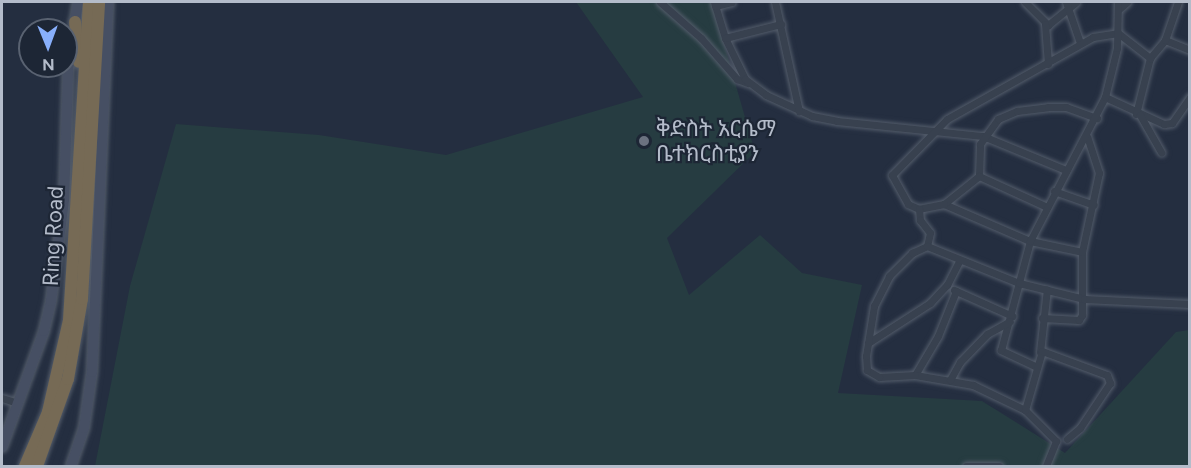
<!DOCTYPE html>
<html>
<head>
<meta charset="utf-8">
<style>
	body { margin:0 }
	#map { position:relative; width:1191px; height:468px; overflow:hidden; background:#242e40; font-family:Figtree,"Noto Sans Ethiopic",sans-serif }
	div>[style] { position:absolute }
	.green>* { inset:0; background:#263c41 }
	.roads { filter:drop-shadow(0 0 2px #535c6a) drop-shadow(0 0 2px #535c6a) }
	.street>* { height:7px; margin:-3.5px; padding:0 3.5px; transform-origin:3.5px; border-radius:3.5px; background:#38414f }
	.secondary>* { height:10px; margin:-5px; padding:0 5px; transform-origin:5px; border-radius:5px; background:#464f63 }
	.highway>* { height:12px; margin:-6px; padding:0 6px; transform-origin:6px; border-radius:6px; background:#766a55 }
	.dots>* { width:16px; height:16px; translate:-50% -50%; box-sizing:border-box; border:3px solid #1d2635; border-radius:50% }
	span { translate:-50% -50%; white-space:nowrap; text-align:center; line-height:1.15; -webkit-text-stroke:4.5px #1d2635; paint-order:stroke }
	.poi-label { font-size:22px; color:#b4bcca }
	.left { translate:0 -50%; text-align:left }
	.street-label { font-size:22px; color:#b4bcca }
	.frame { position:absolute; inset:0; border:3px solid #b4bcca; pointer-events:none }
	.north { position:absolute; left:18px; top:18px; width:60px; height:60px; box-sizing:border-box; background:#1d2635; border:2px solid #596271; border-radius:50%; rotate:179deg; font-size:16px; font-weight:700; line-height:24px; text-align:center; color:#b4bcca }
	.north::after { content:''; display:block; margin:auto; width:21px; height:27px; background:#88affb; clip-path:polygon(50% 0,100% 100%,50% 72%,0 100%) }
</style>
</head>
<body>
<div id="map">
	<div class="green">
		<i style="clip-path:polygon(576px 2px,712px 2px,755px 152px,667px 238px,689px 295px,760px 235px,802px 273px,862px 285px,838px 393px,982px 401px,1065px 453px,1176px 332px,1189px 330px,1189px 466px,95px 466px,130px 286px,176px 124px,319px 135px,446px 155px,643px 97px)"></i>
	</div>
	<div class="roads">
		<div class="street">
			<i style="left:660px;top:2px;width:55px;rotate:41.3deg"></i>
			<i style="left:701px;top:38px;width:55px;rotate:48.7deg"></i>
			<i style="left:737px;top:79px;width:12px;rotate:20deg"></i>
			<i style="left:714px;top:2px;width:38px;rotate:73deg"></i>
			<i style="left:725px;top:38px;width:46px;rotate:64deg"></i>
			<i style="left:745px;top:79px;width:26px;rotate:37deg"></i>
			<i style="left:766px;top:95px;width:51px;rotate:24.5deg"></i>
			<i style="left:812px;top:116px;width:25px;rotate:11deg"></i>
			<i style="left:837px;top:121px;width:147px;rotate:5.9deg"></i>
			<i style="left:983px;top:136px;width:90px;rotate:22.3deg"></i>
			<i style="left:775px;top:2px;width:112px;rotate:77.6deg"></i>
			<i style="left:1025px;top:2px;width:33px;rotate:45deg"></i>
			<i style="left:1048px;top:25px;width:36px;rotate:-39deg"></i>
			<i style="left:1066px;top:2px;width:43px;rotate:71.1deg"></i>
			<i style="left:715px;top:6px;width:17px;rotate:-13deg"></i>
			<i style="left:1119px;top:9px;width:11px;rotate:-41deg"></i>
			<i style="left:1045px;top:24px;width:40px;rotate:85.7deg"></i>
			<i style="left:725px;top:38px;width:58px;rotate:-14deg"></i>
			<i style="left:1165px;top:40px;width:27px;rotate:22deg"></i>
			<i style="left:1105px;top:97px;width:65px;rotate:24.6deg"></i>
			<i style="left:1164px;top:124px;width:8px;rotate:-7deg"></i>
			<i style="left:1172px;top:123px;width:32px;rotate:-55deg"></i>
			<i style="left:1136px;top:114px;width:58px;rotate:-76deg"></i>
			<i style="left:1150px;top:58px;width:23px;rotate:-50deg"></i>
			<i style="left:1165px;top:40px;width:40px;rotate:-71.1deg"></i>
			<i style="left:1140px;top:115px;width:43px;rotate:60.4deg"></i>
			<i style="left:979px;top:176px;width:32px;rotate:-88deg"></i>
			<i style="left:980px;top:144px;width:31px;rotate:-54deg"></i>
			<i style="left:998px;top:119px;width:21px;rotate:-23deg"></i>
			<i style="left:1017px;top:111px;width:31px;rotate:-7deg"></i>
			<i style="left:1048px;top:107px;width:18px"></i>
			<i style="left:1066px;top:107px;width:33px;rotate:20deg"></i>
			<i style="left:1054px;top:191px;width:42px;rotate:19.3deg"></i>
			<i style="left:944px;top:204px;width:94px;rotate:23.3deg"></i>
			<i style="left:1030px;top:241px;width:53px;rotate:11.9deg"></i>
			<i style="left:1047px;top:207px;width:75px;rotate:-155.5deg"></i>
			<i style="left:979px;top:176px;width:45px;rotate:141.3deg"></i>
			<i style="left:944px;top:204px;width:25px;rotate:169deg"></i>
			<i style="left:919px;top:209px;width:12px;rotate:-156deg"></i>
			<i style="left:908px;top:204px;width:33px;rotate:-119deg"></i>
			<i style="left:892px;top:175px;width:78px;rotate:-45.5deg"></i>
			<i style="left:947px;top:119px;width:167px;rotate:-29.3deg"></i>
			<i style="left:1093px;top:37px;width:25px;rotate:-9deg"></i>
			<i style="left:1118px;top:33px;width:41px;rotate:38deg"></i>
			<i style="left:919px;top:209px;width:11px;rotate:85deg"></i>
			<i style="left:920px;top:220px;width:16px;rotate:52deg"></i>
			<i style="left:930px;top:233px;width:13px;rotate:103deg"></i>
			<i style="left:954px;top:290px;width:64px;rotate:24.1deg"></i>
			<i style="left:956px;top:291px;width:48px;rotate:111.8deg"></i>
			<i style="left:938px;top:336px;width:45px;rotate:120.5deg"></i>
			<i style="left:915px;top:375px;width:59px;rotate:9.8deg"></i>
			<i style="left:973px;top:385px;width:58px;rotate:25.7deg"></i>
			<i style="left:1025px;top:410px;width:44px;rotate:45deg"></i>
			<i style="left:1056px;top:441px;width:27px;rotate:112deg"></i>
			<i style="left:1042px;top:318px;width:37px;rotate:3deg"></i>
			<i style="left:1079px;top:320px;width:6px;rotate:-59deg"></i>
			<i style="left:1082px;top:315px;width:63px;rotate:-90deg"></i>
			<i style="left:1082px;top:252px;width:81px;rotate:-77.9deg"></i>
			<i style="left:1099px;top:173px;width:38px;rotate:-108deg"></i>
			<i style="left:868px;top:343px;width:74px;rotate:-32.8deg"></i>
			<i style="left:930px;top:303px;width:25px;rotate:-47deg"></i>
			<i style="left:947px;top:285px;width:27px;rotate:-63deg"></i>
			<i style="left:1040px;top:352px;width:63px;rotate:-83.7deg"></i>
			<i style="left:1037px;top:367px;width:40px;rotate:-155deg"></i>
			<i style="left:1001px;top:350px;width:113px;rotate:-75.1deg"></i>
			<i style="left:1030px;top:241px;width:162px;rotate:-62.5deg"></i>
			<i style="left:1105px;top:97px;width:50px;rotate:-76.2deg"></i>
			<i style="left:1117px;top:48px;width:46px;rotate:-88.8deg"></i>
			<i style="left:915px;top:375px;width:36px;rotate:177deg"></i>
			<i style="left:879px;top:377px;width:14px;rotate:-150deg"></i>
			<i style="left:867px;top:370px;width:14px;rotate:-94deg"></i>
			<i style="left:866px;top:356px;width:51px;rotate:-80.9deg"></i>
			<i style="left:874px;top:306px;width:34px;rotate:-63deg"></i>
			<i style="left:889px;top:276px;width:33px;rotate:-45deg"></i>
			<i style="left:912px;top:253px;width:17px;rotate:-25deg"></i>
			<i style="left:927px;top:246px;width:99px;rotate:21.9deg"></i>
			<i style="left:1019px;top:283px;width:67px;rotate:13.8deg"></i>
			<i style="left:1084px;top:299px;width:106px;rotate:2.7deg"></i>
			<i style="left:950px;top:380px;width:21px;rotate:-61deg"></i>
			<i style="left:960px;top:362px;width:39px;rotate:-46deg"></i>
			<i style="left:987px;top:334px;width:26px;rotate:-29deg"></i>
			<i style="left:2px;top:398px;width:16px;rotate:18deg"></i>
			<i style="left:1025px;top:410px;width:61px;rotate:-73.9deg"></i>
			<i style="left:1042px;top:351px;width:69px;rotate:20.3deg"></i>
			<i style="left:1107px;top:375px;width:9px;rotate:69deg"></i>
			<i style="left:1110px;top:383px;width:54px;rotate:123.7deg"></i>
			<i style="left:1080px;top:428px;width:17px;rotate:140deg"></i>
			<i style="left:966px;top:466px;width:33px"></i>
		</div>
		<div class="secondary">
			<i style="left:2px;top:447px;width:123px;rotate:-70.1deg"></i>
			<i style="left:44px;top:331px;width:31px;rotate:-77deg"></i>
			<i style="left:51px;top:301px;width:103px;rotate:-82.7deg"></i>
			<i style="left:64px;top:199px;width:130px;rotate:-88.2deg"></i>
			<i style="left:68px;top:69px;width:68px;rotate:-81.5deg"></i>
			<i style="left:71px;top:466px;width:40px;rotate:-71.1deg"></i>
			<i style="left:84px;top:428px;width:57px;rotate:-81.9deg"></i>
			<i style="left:92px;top:372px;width:370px;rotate:-87.5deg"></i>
		</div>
		<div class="highway">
			<i style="left:75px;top:22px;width:40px;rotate:84.3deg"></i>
			<i style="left:25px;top:466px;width:59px;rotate:-66.9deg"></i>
			<i style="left:48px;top:412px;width:94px;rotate:-77.1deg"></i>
			<i style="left:69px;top:320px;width:319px;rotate:-86.4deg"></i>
			<i style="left:37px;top:466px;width:92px;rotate:-70.4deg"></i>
			<i style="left:68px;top:379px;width:81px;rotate:-80.1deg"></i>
			<i style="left:82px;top:299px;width:297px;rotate:-86.7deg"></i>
		</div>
	</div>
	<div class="dots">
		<i style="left:644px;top:141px;background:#6b7280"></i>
	</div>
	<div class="poi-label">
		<span class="left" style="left:656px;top:141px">ቅድስት አርሴማ<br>ቤተክርስቲያን</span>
	</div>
	<div class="street-label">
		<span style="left:53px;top:236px;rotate:-87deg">Ring Road</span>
	</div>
	<div class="frame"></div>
	<div class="north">N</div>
</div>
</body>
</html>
